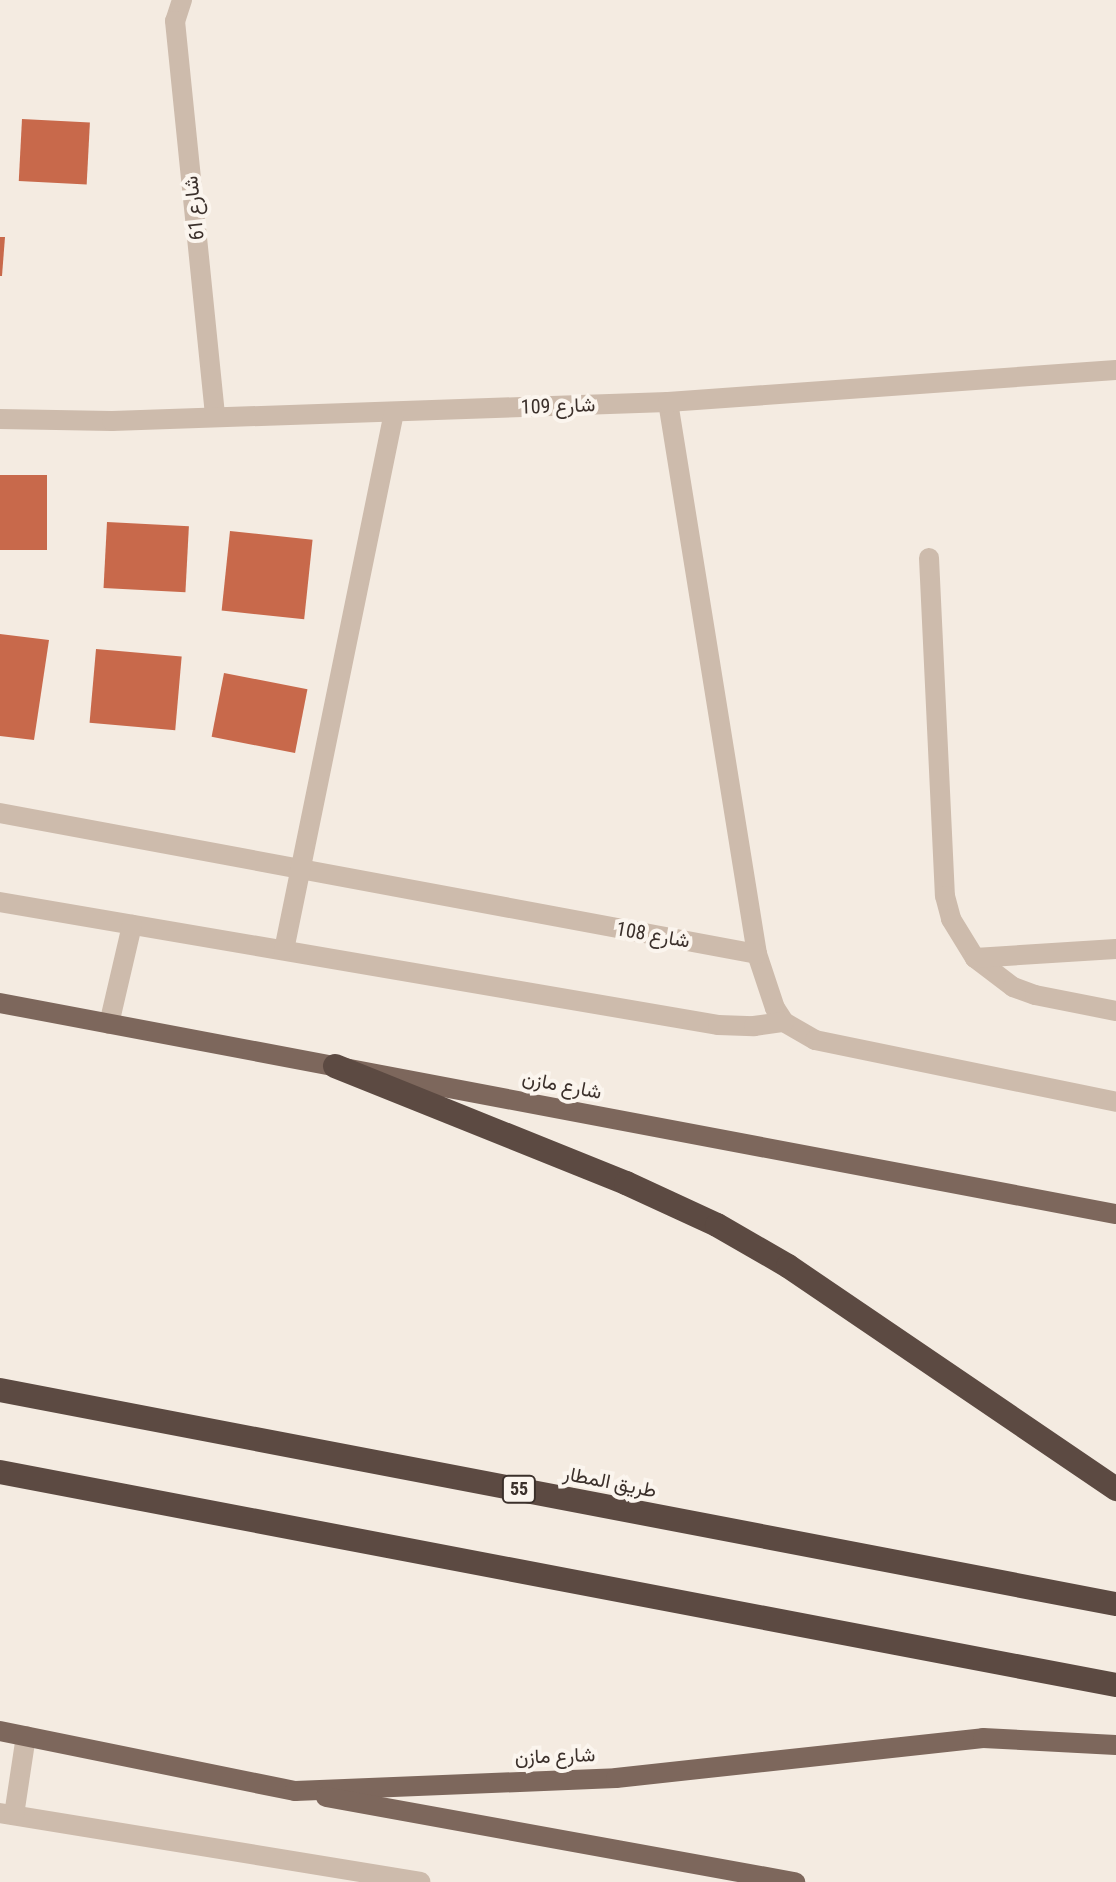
<!DOCTYPE html>
<html>
<head>
<meta charset="utf-8">
<style>
	body { margin:0 }
	#map { position:relative; width:1116px; height:1882px; overflow:hidden; background:#f4ebe1; font-family:"Roboto Condensed",Vazirmatn,sans-serif }
	div>[style] { position:absolute }
	.building>* { inset:0; background:#c8694b; transform-origin:0 0 }
	.minor>* { height:20px; margin:-10px; padding:0 10px; transform-origin:10px; border-radius:10px; background:#cdbbac }
	.major>* { height:20px; margin:-10px; padding:0 10px; transform-origin:10px; border-radius:10px; background:#7d675c }
	.highway>* { height:24px; margin:-12px; padding:0 12px; transform-origin:12px; border-radius:12px; background:#5c4a42 }
	span { translate:-50% -50%; white-space:nowrap; text-align:center; line-height:1.15; -webkit-text-stroke:8px #fbf5ee; paint-order:stroke }
	.shield-label span { padding:2px 6px; background:#fbf5ee; border:2px solid; border-radius:6px; -webkit-text-stroke-width:0 }
	.shield-label { font-size:18px; color:#3b302b; font-weight:700 }
	.street-label { font-size:20px; color:#3b302b }
</style>
</head>
<body>
<div id="map">
	<div class="building">
		<i style="left:22px;top:119px;width:68px;height:62px;rotate:3deg"></i>
		<i style="clip-path:polygon(0 237px,5px 237px,2px 276px,0 276px)"></i>
		<i style="left:0;top:475px;width:47px;height:75px"></i>
		<i style="left:107px;top:522px;width:82px;height:66px;rotate:3deg"></i>
		<i style="left:230px;top:531px;width:83px;height:80px;rotate:6deg"></i>
		<i style="clip-path:polygon(0 634px,49px 640px,34px 740px,0 736px)"></i>
		<i style="left:96px;top:649px;width:86px;height:74px;rotate:5deg"></i>
		<i style="left:224px;top:673px;width:85px;height:65px;rotate:11deg"></i>
	</div>
	<div class="minor">
		<i style="left:182px;top:0;width:22px;rotate:108deg"></i>
		<i style="left:175px;top:21px;width:398px;rotate:84.2deg"></i>
		<i style="left:668px;top:402px;width:559px;rotate:80.84deg"></i>
		<i style="left:757px;top:954px;width:57px;rotate:71.6deg"></i>
		<i style="left:775px;top:1008px;width:17px;rotate:57deg"></i>
		<i style="left:784px;top:1022px;width:36px;rotate:30deg"></i>
		<i style="left:815px;top:1040px;width:307px;rotate:11.6deg"></i>
		<i style="left:0;top:419px;width:112px;rotate:1deg"></i>
		<i style="left:112px;top:421px;width:556px;rotate:-1.96deg"></i>
		<i style="left:668px;top:402px;width:449px;rotate:-4.1deg"></i>
		<i style="left:929px;top:558px;width:338px;rotate:87.3deg"></i>
		<i style="left:945px;top:896px;width:24px;rotate:75deg"></i>
		<i style="left:951px;top:919px;width:46px;rotate:58.4deg"></i>
		<i style="left:975px;top:958px;width:48px;rotate:37.3deg"></i>
		<i style="left:1013px;top:987px;width:23px;rotate:20deg"></i>
		<i style="left:1035px;top:995px;width:83px;rotate:11.2deg"></i>
		<i style="left:0;top:813px;width:770px;rotate:10.55deg"></i>
		<i style="left:0;top:902px;width:728px;rotate:9.72deg"></i>
		<i style="left:718px;top:1025px;width:36px;rotate:2deg"></i>
		<i style="left:754px;top:1026px;width:30px;rotate:-8deg"></i>
		<i style="left:284px;top:950px;width:549px;rotate:-78.44deg"></i>
		<i style="left:975px;top:958px;width:141px;rotate:-3.7deg"></i>
		<i style="left:109px;top:1024px;width:102px;rotate:-76.9deg"></i>
		<i style="left:0;top:1813px;width:426px;rotate:9.3deg"></i>
		<i style="left:14px;top:1815px;width:80px;rotate:-81.4deg"></i>
	</div>
	<div class="major">
		<i style="left:0;top:1003px;width:1136px;rotate:10.71deg"></i>
		<i style="left:0;top:1731px;width:301px;rotate:11.5deg"></i>
		<i style="left:295px;top:1791px;width:321px;rotate:-2.3deg"></i>
		<i style="left:616px;top:1778px;width:369px;rotate:-6.2deg"></i>
		<i style="left:983px;top:1738px;width:133px;rotate:3deg"></i>
		<i style="left:326px;top:1797px;width:477px;rotate:10.3deg"></i>
	</div>
	<div class="highway">
		<i style="left:335px;top:1066px;width:314px;rotate:21.9deg"></i>
		<i style="left:626px;top:1183px;width:100px;rotate:24.8deg"></i>
		<i style="left:717px;top:1225px;width:82px;rotate:30deg"></i>
		<i style="left:788px;top:1266px;width:397px;rotate:34.2deg"></i>
		<i style="left:0;top:1390px;width:1136px;rotate:10.86deg"></i>
		<i style="left:0;top:1472px;width:1136px;rotate:10.81deg"></i>
	</div>
	<div class="shield-label">
		<span style="left:519px;top:1489px">55</span>
	</div>
	<div class="street-label">
		<span style="left:194px;top:208px;rotate:-96deg">شارع 61</span>
		<span style="left:558px;top:406px;rotate:-2deg">شارع 109</span>
		<span style="left:653px;top:935px;rotate:10deg">شارع 108</span>
		<span style="left:562px;top:1085px;rotate:11deg">شارع مازن</span>
		<span style="left:610px;top:1482px;rotate:11deg">طريق المطار</span>
		<span style="left:555px;top:1756px;rotate:-2deg">شارع مازن</span>
	</div>
</div>
</body>
</html>
